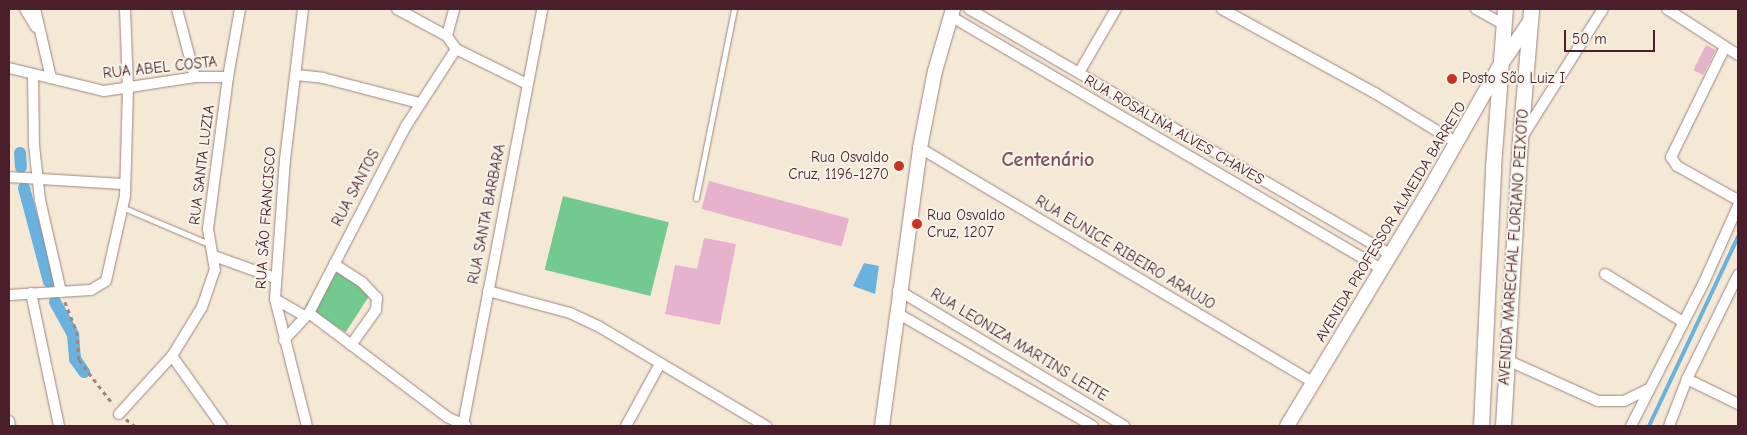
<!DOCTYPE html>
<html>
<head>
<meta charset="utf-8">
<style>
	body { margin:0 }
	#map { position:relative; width:1747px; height:435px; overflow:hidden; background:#f5e9d6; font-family:"Comic Neue",sans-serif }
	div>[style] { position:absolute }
	.green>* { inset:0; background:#72ca90; transform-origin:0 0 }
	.water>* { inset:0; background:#69b2e0 }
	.stream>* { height:4px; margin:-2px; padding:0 2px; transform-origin:2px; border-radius:2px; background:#69b2e0 }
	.canal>* { height:12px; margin:-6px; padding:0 6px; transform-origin:6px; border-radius:6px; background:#69b2e0 }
	.building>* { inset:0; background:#e6b2cd; transform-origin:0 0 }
	.path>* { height:2.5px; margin-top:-1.25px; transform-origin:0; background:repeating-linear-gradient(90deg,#a08480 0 4px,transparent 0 8px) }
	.roads { filter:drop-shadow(0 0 1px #a08480) drop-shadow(0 0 1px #a08480) }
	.lane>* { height:5px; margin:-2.5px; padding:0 2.5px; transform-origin:2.5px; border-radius:2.5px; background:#fff }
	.street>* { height:10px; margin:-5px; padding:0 5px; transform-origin:5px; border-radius:5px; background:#fff }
	.secondary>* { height:14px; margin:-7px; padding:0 7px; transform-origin:7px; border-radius:7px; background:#fff }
	.primary>* { height:15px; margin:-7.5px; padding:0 7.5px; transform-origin:7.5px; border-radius:7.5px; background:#fff }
	.dots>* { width:14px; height:14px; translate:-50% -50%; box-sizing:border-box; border:2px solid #f7f3e8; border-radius:50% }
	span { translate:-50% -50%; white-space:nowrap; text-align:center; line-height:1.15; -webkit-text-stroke:4px #f7f3e8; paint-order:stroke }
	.street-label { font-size:15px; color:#4a1f2b }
	.poi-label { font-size:15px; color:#4a1f2b }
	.left { translate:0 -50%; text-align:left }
	.right { translate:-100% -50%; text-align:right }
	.district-label { font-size:20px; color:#815264; font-weight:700 }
	.frame { position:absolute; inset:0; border:10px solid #4a1f2b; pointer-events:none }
	.scale { position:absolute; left:1564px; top:30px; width:91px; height:22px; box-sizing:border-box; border:2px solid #4a1f2b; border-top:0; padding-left:6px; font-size:15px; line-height:18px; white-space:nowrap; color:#4a1f2b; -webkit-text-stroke:4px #f7f3e8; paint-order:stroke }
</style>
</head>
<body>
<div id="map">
	<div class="green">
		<i style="left:563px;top:196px;width:109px;height:76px;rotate:14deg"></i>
		<i style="left:332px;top:265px;width:48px;height:49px;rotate:33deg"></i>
	</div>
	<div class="water">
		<i style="clip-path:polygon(864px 263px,879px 266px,875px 294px,853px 286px)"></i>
	</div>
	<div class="stream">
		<i style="left:1649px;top:426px;width:209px;rotate:-64.8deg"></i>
	</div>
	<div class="canal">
		<i style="left:20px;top:153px;width:14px;rotate:86deg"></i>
		<i style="left:24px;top:188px;width:97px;rotate:75.1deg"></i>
		<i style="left:55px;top:302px;width:38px;rotate:61deg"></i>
		<i style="left:73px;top:335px;width:24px;rotate:85deg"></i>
		<i style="left:75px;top:359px;width:16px;rotate:55deg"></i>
	</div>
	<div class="building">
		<i style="left:1706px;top:45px;width:11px;height:28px;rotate:27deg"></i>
		<i style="left:709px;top:181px;width:145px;height:29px;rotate:15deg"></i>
		<i style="clip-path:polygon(704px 238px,736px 244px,720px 325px,665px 314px,675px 265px,697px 269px)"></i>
	</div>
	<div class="path">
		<i style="left:65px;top:302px;width:32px;rotate:68deg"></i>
		<i style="left:77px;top:332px;width:28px;rotate:86deg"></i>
		<i style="left:79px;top:360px;width:56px;rotate:52.3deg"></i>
		<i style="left:126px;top:419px;width:11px;rotate:38deg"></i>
	</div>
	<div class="roads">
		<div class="lane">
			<i style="left:696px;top:198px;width:193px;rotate:-78.6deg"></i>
			<i style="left:124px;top:208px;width:92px;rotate:23deg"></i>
		</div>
		<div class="street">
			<i style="left:25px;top:9px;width:21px;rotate:59deg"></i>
			<i style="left:35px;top:9px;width:71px;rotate:76.9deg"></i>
			<i style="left:177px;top:9px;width:70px;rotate:75.2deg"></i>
			<i style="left:303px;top:9px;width:151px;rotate:96.8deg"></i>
			<i style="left:285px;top:159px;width:140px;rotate:94.1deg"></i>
			<i style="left:275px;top:299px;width:131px;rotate:75.9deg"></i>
			<i style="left:397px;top:9px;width:57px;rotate:28.4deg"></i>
			<i style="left:447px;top:36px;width:16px;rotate:55deg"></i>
			<i style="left:456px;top:49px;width:79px;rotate:26.2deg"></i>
			<i style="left:969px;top:9px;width:487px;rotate:30.2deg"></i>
			<i style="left:1222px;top:9px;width:175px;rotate:28.8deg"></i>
			<i style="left:1375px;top:93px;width:96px;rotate:31.4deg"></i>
			<i style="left:1476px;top:9px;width:31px;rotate:29deg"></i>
			<i style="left:1667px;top:9px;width:85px;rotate:32.9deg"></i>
			<i style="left:952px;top:17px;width:498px;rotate:30.4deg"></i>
			<i style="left:447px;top:36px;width:28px;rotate:-75deg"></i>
			<i style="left:1725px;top:47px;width:123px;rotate:116.1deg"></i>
			<i style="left:1671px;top:157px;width:11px;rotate:56deg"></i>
			<i style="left:1677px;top:166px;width:70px;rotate:29.1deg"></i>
			<i style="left:9px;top:68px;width:98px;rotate:13.6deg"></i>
			<i style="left:104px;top:91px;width:92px;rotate:-8.7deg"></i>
			<i style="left:195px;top:77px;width:33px"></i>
			<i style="left:1080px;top:71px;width:72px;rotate:-59.9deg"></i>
			<i style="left:33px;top:74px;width:71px;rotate:89.2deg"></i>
			<i style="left:34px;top:145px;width:55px;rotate:83.8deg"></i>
			<i style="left:40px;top:200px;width:94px;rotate:77.1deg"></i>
			<i style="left:296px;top:75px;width:27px;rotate:6deg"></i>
			<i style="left:323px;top:78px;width:100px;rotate:14.5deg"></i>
			<i style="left:1522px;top:137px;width:151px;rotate:-57.7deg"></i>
			<i style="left:920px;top:148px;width:459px;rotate:30.8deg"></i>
			<i style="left:9px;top:177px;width:116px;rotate:3.5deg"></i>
			<i style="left:214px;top:256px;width:65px;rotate:19.8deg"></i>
			<i style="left:334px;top:264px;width:33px;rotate:33deg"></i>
			<i style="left:362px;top:282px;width:22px;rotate:47deg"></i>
			<i style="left:377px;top:298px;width:12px;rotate:95deg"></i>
			<i style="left:376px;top:310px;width:43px;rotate:125.5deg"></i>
			<i style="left:1605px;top:274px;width:92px;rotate:31.6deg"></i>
			<i style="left:898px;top:290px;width:264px;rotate:31deg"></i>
			<i style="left:488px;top:291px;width:85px;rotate:15deg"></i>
			<i style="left:570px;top:313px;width:31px;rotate:25deg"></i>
			<i style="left:598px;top:326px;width:196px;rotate:30.8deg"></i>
			<i style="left:31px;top:293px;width:136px;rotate:78.1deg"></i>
			<i style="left:9px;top:295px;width:82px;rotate:-3.5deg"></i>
			<i style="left:91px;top:290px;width:17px;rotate:-31deg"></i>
			<i style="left:106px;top:281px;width:87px;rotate:-77.4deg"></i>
			<i style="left:125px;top:196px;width:109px;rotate:-88.4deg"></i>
			<i style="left:128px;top:87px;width:78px;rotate:-92.2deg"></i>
			<i style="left:275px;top:299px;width:34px;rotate:30deg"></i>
			<i style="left:309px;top:313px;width:173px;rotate:37deg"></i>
			<i style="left:447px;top:417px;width:21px;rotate:25deg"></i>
			<i style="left:897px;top:313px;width:226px;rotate:30deg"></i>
			<i style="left:284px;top:340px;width:37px;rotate:-47deg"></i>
			<i style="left:309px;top:313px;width:211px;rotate:-62.6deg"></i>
			<i style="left:406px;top:126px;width:92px;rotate:-57deg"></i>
			<i style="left:172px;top:356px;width:86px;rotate:54.5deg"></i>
			<i style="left:1507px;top:360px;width:100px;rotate:24.3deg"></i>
			<i style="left:1598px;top:401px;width:26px"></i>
			<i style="left:1624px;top:401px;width:28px;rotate:-26deg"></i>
			<i style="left:1687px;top:379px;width:57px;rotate:26.1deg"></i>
			<i style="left:119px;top:414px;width:79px;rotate:-47.6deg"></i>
			<i style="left:172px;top:356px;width:57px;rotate:-58.5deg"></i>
			<i style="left:202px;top:307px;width:39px;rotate:-71deg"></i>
			<i style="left:215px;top:270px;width:42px;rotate:-99.7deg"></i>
			<i style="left:208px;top:229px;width:153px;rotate:-82.5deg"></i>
			<i style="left:228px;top:77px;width:69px;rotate:-80deg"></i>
			<i style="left:9px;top:421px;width:5px;rotate:79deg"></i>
			<i style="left:463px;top:425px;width:423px;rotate:-79.2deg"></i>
			<i style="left:626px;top:426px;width:71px;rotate:-61.3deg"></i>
			<i style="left:1631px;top:426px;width:164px;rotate:-63.1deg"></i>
			<i style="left:1705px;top:280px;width:81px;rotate:-66deg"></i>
			<i style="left:1669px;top:426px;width:50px;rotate:-69deg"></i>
			<i style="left:1687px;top:379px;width:116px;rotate:-63.9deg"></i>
		</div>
		<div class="secondary">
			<i style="left:882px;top:426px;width:281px;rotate:-82.2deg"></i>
			<i style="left:920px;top:148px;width:78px;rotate:-79deg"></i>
			<i style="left:935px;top:71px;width:65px;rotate:-73.8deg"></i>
			<i style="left:1287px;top:426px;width:279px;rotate:-58.9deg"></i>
			<i style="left:1431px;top:187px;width:142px;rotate:-60.4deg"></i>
			<i style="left:1501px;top:64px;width:53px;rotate:-55.7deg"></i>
		</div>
		<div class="primary">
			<i style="left:1481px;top:426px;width:259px;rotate:-87.3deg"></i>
			<i style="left:1493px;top:167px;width:158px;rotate:-85.7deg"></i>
			<i style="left:1503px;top:426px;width:286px;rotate:-86.6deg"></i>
			<i style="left:1520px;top:141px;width:132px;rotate:-85.2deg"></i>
		</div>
	</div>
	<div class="dots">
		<i style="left:1452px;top:79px;background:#c8321e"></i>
		<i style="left:899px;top:166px;background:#c8321e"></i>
		<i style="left:917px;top:224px;background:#c8321e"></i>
	</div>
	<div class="street-label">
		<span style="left:160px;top:68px;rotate:-6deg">RUA ABEL COSTA</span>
		<span style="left:1174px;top:130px;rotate:30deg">RUA ROSALINA ALVES CHAVES</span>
		<span style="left:202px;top:165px;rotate:-83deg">RUA SANTA LUZIA</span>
		<span style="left:356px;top:188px;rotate:-62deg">RUA SANTOS</span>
		<span style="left:487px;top:214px;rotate:-79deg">RUA SANTA BARBARA</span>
		<span style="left:266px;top:218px;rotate:-86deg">RUA SÃO FRANCISCO</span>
		<span style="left:1391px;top:222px;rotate:-59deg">AVENIDA PROFESSOR ALMEIDA BARRETO</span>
		<span style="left:1514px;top:247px;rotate:-86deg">AVENIDA MARECHAL FLORIANO PEIXOTO</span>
		<span style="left:1125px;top:253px;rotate:31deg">RUA EUNICE RIBEIRO ARAUJO</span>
		<span style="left:1019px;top:345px;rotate:31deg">RUA LEONIZA MARTINS LEITE</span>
	</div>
	<div class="poi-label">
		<span class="left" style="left:1462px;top:79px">Posto São Luiz I</span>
		<span class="right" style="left:889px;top:166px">Rua Osvaldo<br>Cruz, 1196-1270</span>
		<span class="left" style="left:927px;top:224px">Rua Osvaldo<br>Cruz, 1207</span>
	</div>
	<div class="district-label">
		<span style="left:1048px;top:159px">Centenário</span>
	</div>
	<div class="frame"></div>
	<div class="scale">50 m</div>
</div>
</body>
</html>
